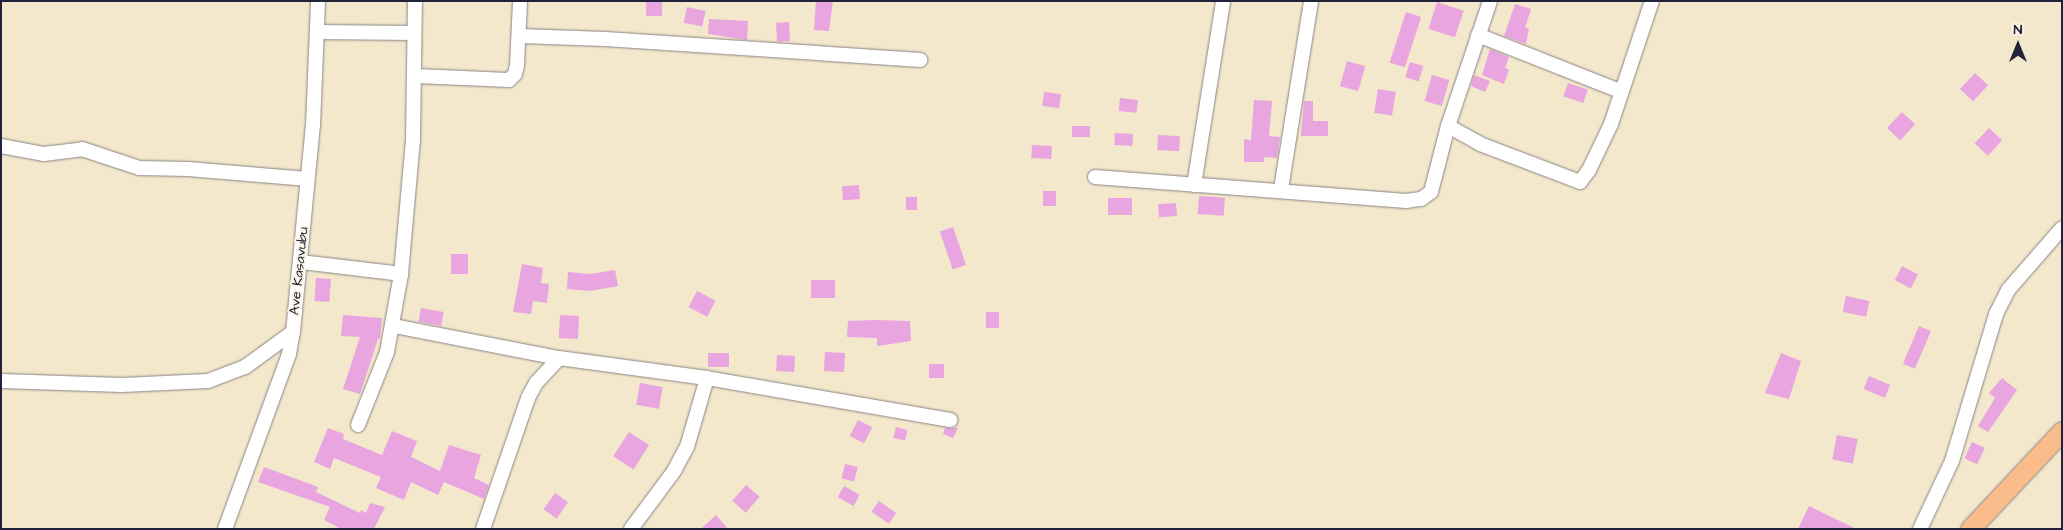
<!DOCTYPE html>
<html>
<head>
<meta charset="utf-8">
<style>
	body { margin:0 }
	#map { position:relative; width:2063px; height:530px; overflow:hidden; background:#f3e7cc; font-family:"Architects Daughter",sans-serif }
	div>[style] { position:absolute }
	.building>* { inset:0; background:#e8a5df; transform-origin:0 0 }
	.roads { filter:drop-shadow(0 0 1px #8a8484) drop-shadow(0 0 1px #8a8484) }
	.minor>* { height:14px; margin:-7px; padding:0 7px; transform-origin:7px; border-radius:7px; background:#fff }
	.major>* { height:19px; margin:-9.5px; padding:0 9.5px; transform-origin:9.5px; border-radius:9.5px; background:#fabc8b }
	span { translate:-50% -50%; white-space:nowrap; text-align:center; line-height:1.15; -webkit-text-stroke:4px #fcf5e5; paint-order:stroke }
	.street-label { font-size:14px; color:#22223b }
	.frame { position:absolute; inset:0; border:2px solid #22223b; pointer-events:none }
	.north { position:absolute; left:1993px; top:20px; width:50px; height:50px; -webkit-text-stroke:4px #fcf5e5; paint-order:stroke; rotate:0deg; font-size:14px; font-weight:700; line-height:20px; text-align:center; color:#22223b }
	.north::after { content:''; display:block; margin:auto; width:18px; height:22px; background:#22223b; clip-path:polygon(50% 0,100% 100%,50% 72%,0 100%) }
</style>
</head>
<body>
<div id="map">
	<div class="building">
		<i style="left:646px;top:1px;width:16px;height:15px"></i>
		<i style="clip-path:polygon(816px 1px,833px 1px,829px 31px,814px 30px)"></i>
		<i style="left:1437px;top:2px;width:28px;height:28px;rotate:18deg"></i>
		<i style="clip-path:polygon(1515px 4px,1531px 9px,1525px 28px,1529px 28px,1526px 44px,1504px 36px)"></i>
		<i style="left:687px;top:7px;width:19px;height:16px;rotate:12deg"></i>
		<i style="left:1406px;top:12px;width:16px;height:53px;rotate:18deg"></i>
		<i style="clip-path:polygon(709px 19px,748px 21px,747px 40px,708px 34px)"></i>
		<i style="left:789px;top:22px;width:19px;height:13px;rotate:87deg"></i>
		<i style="clip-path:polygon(1490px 49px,1509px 57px,1505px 68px,1509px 70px,1504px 84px,1482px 75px)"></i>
		<i style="left:1347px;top:61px;width:19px;height:26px;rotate:16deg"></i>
		<i style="left:1410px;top:62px;width:14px;height:16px;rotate:17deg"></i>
		<i style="left:1975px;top:73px;width:18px;height:22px;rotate:43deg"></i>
		<i style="left:1432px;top:75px;width:18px;height:27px;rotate:16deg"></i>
		<i style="clip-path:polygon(1474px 75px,1490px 81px,1485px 92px,1471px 86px)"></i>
		<i style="left:1568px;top:83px;width:21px;height:14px;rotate:19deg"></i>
		<i style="left:1378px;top:89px;width:18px;height:24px;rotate:9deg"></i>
		<i style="left:1044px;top:92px;width:17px;height:14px;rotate:7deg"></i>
		<i style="left:1120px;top:98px;width:18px;height:13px;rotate:6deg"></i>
		<i style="clip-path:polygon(1254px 100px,1272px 101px,1269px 136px,1280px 137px,1277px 158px,1264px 157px,1264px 162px,1244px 162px,1244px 139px,1251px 140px)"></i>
		<i style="clip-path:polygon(1304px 101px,1313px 101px,1313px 121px,1328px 121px,1328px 136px,1301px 136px)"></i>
		<i style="left:1902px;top:112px;width:18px;height:22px;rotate:43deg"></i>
		<i style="left:1072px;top:126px;width:18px;height:11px"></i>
		<i style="left:1989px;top:128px;width:18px;height:21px;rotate:43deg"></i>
		<i style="left:1115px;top:133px;width:18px;height:12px;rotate:3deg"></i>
		<i style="left:1158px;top:135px;width:22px;height:15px;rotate:3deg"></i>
		<i style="left:1032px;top:145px;width:20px;height:13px;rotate:3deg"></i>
		<i style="left:859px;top:185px;width:14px;height:17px;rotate:86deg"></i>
		<i style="left:1043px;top:191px;width:13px;height:15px"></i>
		<i style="left:1199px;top:196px;width:26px;height:18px;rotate:4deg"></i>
		<i style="left:906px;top:197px;width:11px;height:13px"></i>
		<i style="left:1108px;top:198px;width:24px;height:17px"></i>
		<i style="left:1176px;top:203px;width:13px;height:18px;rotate:86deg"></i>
		<i style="left:953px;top:227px;width:40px;height:14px;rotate:71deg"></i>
		<i style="left:451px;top:254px;width:17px;height:20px"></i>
		<i style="clip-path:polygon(522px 264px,543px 268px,541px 283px,549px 284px,547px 303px,533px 301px,531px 314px,513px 312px)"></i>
		<i style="left:1902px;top:266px;width:18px;height:16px;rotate:27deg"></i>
		<i style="clip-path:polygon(615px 270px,618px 286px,590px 291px,567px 289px,568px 272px,590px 274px)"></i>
		<i style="left:316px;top:278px;width:15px;height:23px;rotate:4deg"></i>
		<i style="left:835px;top:280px;width:18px;height:24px;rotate:90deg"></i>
		<i style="left:697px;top:291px;width:21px;height:18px;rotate:28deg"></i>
		<i style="left:1846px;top:296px;width:24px;height:16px;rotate:12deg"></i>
		<i style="left:421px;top:308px;width:23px;height:14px;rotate:10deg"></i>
		<i style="left:986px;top:312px;width:13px;height:16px"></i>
		<i style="clip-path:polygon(343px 315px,382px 318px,380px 339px,378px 339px,360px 394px,343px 389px,360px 337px,341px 336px)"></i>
		<i style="left:560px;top:315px;width:19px;height:23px;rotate:3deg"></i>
		<i style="clip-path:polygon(876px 320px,910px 321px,911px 341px,877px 346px,877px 338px,847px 337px,848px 321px)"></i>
		<i style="left:1919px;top:326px;width:13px;height:41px;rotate:23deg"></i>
		<i style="left:825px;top:352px;width:20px;height:19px;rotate:3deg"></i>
		<i style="left:708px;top:353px;width:21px;height:14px"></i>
		<i style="clip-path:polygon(1781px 353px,1801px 361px,1789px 399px,1765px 393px)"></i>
		<i style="left:777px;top:355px;width:18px;height:16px;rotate:3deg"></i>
		<i style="left:929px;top:364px;width:15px;height:14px"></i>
		<i style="left:1869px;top:376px;width:23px;height:14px;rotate:23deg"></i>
		<i style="clip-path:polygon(2002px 378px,2017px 390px,1988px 432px,1978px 426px,1995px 398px,1989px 393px)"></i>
		<i style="left:640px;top:383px;width:23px;height:22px;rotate:10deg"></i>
		<i style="left:858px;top:420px;width:16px;height:18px;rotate:27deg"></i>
		<i style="left:896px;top:427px;width:12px;height:11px;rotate:14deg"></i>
		<i style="clip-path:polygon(328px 428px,344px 434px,343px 439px,382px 455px,392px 431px,417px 441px,411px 457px,440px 471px,449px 445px,481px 455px,474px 478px,489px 485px,484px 499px,444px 482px,438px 495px,411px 482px,404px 500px,376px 488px,381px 477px,334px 458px,330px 469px,314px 462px)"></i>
		<i style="clip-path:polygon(945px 428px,958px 428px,953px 438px,943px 434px)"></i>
		<i style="left:629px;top:432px;width:24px;height:29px;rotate:33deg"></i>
		<i style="left:1837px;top:435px;width:21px;height:25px;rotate:11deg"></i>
		<i style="left:1972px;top:442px;width:14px;height:18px;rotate:25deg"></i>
		<i style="left:845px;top:464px;width:13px;height:15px;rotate:13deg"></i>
		<i style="clip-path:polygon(264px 467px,318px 487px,316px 492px,360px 513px,361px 510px,366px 513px,370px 503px,385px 507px,374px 529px,341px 529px,324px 520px,330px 507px,258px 482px)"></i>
		<i style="left:746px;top:485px;width:18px;height:21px;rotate:41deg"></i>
		<i style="left:844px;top:486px;width:18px;height:13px;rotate:29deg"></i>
		<i style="left:555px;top:493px;width:16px;height:20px;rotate:35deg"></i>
		<i style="left:879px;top:501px;width:21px;height:13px;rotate:35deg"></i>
		<i style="clip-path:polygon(1809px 506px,1856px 529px,1798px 529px)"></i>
		<i style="clip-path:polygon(716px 515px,728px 529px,701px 529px)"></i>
	</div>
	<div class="roads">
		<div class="minor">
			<i style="left:317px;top:32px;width:96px;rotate:0.6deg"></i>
			<i style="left:1478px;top:35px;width:153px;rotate:21.5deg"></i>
			<i style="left:520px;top:36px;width:85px;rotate:2deg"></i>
			<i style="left:605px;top:39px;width:316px;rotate:3.8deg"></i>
			<i style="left:416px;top:76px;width:93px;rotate:2.5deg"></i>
			<i style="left:509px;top:80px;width:8px;rotate:-45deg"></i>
			<i style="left:515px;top:74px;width:9px;rotate:-77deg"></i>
			<i style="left:517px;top:65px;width:64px;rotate:-87.3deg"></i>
			<i style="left:1448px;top:126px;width:37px;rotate:29deg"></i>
			<i style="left:1480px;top:144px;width:107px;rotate:20.8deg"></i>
			<i style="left:1580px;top:182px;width:15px;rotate:-53deg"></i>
			<i style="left:1589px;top:170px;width:51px;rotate:-64.4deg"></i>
			<i style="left:1611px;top:124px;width:130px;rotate:-71.6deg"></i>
			<i style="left:1px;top:146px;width:44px;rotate:10.5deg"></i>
			<i style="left:44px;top:154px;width:38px;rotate:-7deg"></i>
			<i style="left:82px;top:149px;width:60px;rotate:18.4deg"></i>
			<i style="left:139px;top:168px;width:49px;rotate:1.2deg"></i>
			<i style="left:188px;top:169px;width:120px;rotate:4.8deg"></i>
			<i style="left:1095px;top:177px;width:312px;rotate:4.4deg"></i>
			<i style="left:1406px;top:201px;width:15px;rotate:-8deg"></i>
			<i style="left:1421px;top:199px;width:12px;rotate:-35deg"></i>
			<i style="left:1431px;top:192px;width:68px;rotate:-75.6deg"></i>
			<i style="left:1448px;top:126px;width:132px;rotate:-71.4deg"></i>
			<i style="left:1194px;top:185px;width:186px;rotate:-81deg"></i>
			<i style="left:1281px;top:189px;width:190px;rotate:-80.9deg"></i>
			<i style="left:301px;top:262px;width:101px;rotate:6.8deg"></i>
			<i style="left:394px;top:326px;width:168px;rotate:11deg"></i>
			<i style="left:559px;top:358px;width:149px;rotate:7.7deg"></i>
			<i style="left:707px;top:378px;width:247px;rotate:9.8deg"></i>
			<i style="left:1px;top:381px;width:121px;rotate:1.9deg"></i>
			<i style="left:122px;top:385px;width:86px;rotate:-2.7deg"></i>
			<i style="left:208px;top:381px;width:40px;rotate:-21deg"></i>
			<i style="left:245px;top:367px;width:59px;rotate:-36.1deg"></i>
			<i style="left:358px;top:425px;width:79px;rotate:-68.3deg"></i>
			<i style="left:387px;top:352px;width:79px;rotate:-79.8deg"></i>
			<i style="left:401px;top:274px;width:135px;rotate:-84.9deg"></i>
			<i style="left:413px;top:140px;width:139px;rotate:-89.2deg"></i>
			<i style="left:225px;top:529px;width:186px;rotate:-69.9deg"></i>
			<i style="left:289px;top:354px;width:22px;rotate:-80deg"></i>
			<i style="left:293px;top:332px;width:207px;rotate:-84.5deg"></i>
			<i style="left:313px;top:126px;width:125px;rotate:-87.7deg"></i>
			<i style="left:483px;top:529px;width:139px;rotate:-71deg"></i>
			<i style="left:528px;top:398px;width:17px;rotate:-62deg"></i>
			<i style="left:536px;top:383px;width:34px;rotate:-47deg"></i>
			<i style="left:631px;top:529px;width:72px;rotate:-53.4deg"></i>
			<i style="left:674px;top:471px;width:27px;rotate:-62deg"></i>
			<i style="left:687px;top:447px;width:72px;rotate:-73.8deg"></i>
			<i style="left:1920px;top:529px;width:75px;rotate:-64.8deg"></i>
			<i style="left:1952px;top:461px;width:153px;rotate:-73.3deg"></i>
			<i style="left:1996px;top:314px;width:27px;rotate:-63deg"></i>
			<i style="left:2008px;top:290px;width:82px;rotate:-48.9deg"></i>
		</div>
		<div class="major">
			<i style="left:1970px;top:529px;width:134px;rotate:-46.8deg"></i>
		</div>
	</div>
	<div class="street-label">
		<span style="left:299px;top:271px;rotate:-84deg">Ave Kasavubu</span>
	</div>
	<div class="frame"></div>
	<div class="north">N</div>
</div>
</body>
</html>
